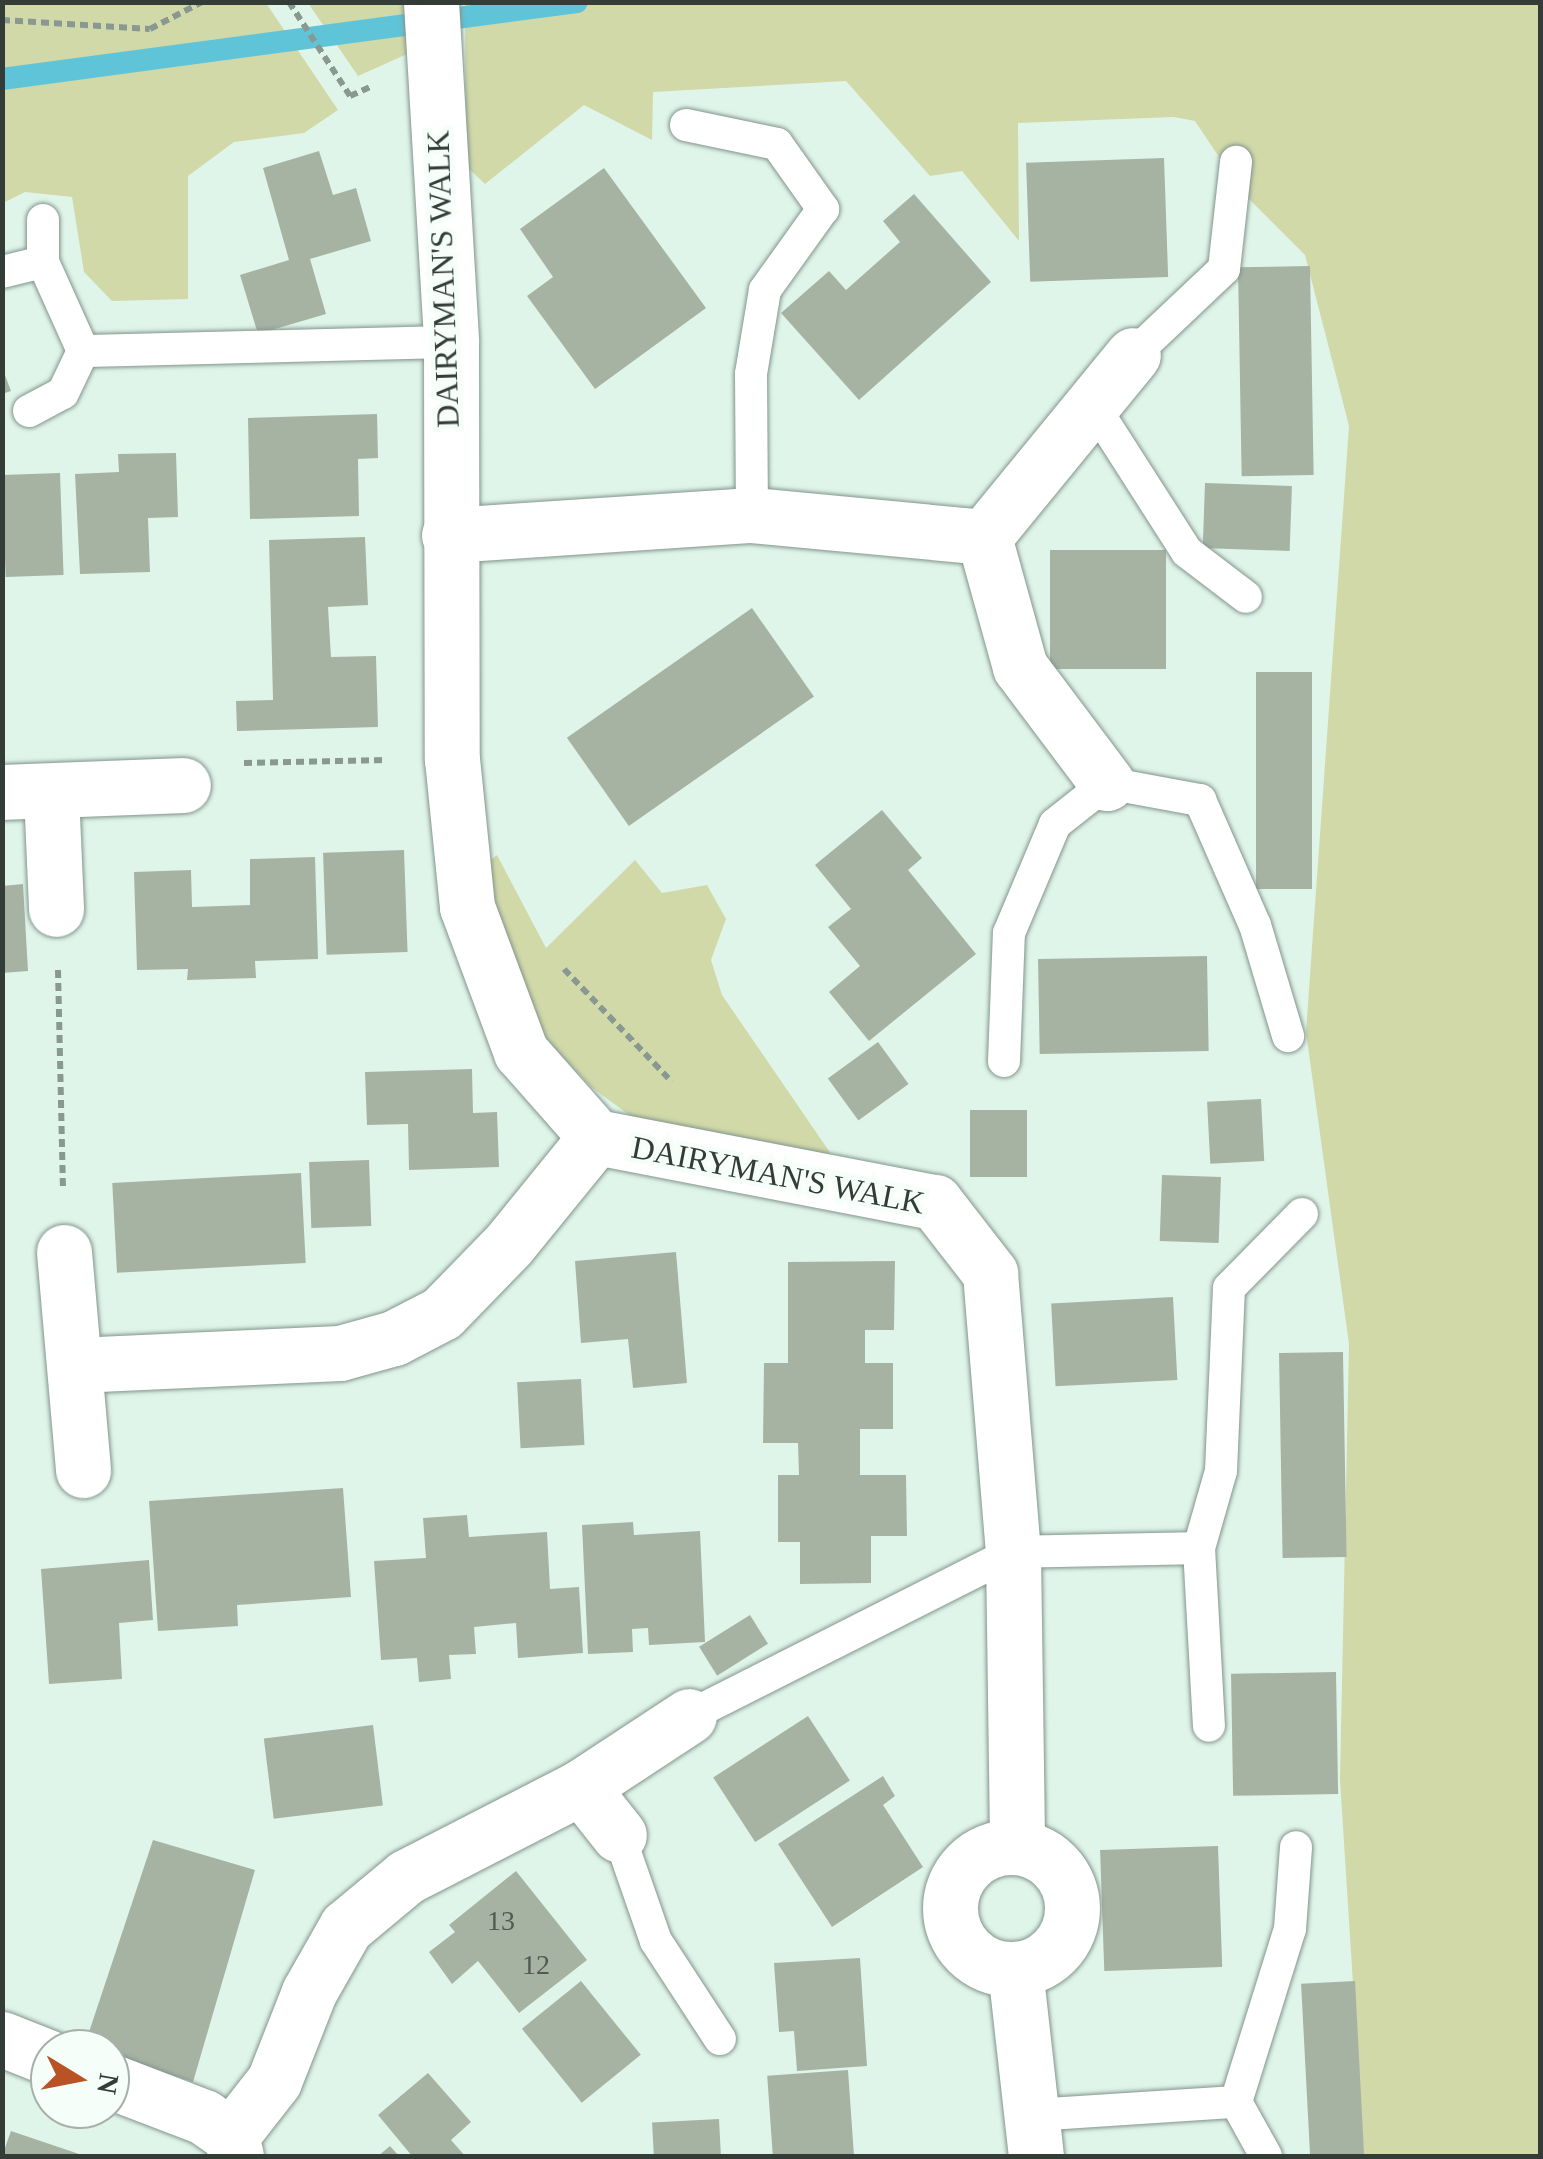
<!DOCTYPE html>
<html>
<head>
<meta charset="utf-8">
<style>
	body { margin:0 }
	#map { position:relative; width:1543px; height:2159px; overflow:hidden; background:#e0f5ea; font-family:"Times New Roman",serif }
	div>[style] { position:absolute }
	.green>* { inset:0; background:#d1d9a9 }
	.stream>* { height:22px; margin:-11px; padding:0 11px; transform-origin:11px; border-radius:11px; background:#5fc4d8 }
	.building>* { inset:0; background:#a6b3a3; transform-origin:0 0 }
	.path>* { height:6px; margin-top:-3px; transform-origin:0; background:repeating-linear-gradient(90deg,#899890 0 8px,transparent 0 13px) }
	.roads { filter:drop-shadow(0 0 2px #82958c) drop-shadow(0 0 2px #82958c) }
	.service>* { height:32px; margin:-16px; padding:0 16px; transform-origin:16px; border-radius:16px; background:#fff }
	.minor>* { height:55px; margin:-27.5px; padding:0 27.5px; transform-origin:27.5px; border-radius:27.5px; background:#fff }
	.minor>.ring { margin:-27.5px; padding:0; box-sizing:content-box; background:none; border:55px solid #fff; border-radius:50% }
	span { translate:-50% -50%; white-space:nowrap; text-align:center; line-height:1.15; -webkit-text-stroke:10px #f6fefa; paint-order:stroke }
	.number-label { font-size:28px; color:#505a53 }
	.number-label span { -webkit-text-stroke-width:0 }
	.street-label { font-size:32px; color:#343c38 }
	.frame { position:absolute; inset:0; border:5px solid #343c38; pointer-events:none }
	.north { position:absolute; left:30px; top:2029px; width:100px; height:100px; box-sizing:border-box; background:#f6fefa; border:2px solid #a8b0ac; border-radius:50%; rotate:100deg; font-size:28px; font-weight:700; line-height:40px; text-align:center; color:#343c38 }
	.north::after { content:''; display:block; margin:auto; width:35px; height:45px; background:#b95325; clip-path:polygon(50% 0,100% 100%,50% 72%,0 100%) }
</style>
</head>
<body>
<div id="map">
	<div class="green">
		<i style="clip-path:polygon(2px 3px,266px 3px,338px 110px,304px 133px,234px 142px,188px 176px,188px 299px,112px 301px,84px 272px,72px 197px,25px 192px,3px 203px)"></i>
		<i style="clip-path:polygon(308px 3px,415px 3px,416px 50px,358px 76px)"></i>
		<i style="clip-path:polygon(465px 3px,1540px 3px,1540px 2156px,1364px 2156px,1340px 1780px,1349px 1344px,1306px 1032px,1349px 426px,1305px 255px,1243px 193px,1195px 121px,1174px 117px,1018px 123px,1019px 241px,962px 171px,930px 176px,846px 81px,653px 92px,652px 140px,584px 105px,485px 184px,466px 166px)"></i>
		<i style="clip-path:polygon(497px 855px,546px 948px,635px 860px,662px 893px,707px 885px,726px 919px,711px 960px,722px 995px,829px 1151px,838px 1186px,661px 1138px,591px 1087px,525px 1018px,499px 936px,486px 863px)"></i>
	</div>
	<div class="stream">
		<i style="left:2px;top:79px;width:580px;rotate:-7.63deg"></i>
	</div>
	<div class="building">
		<i style="clip-path:polygon(319px 151px,333px 195px,356px 188px,371px 241px,310px 259px,326px 314px,258px 334px,240px 275px,289px 260px,263px 168px)"></i>
		<i style="left:1164px;top:158px;width:119px;height:138px;rotate:88deg"></i>
		<i style="clip-path:polygon(604px 168px,706px 308px,595px 389px,527px 296px,553px 277px,520px 229px)"></i>
		<i style="clip-path:polygon(914px 194px,991px 282px,859px 400px,781px 313px,829px 271px,846px 290px,900px 242px,883px 221px)"></i>
		<i style="left:1310px;top:266px;width:209px;height:72px;rotate:89deg"></i>
		<i style="clip-path:polygon(2px 367px,11px 391px,2px 394px)"></i>
		<i style="clip-path:polygon(377px 414px,378px 458px,358px 459px,359px 516px,250px 519px,248px 418px)"></i>
		<i style="clip-path:polygon(176px 453px,178px 517px,148px 518px,150px 572px,80px 574px,75px 474px,119px 472px,118px 454px)"></i>
		<i style="left:60px;top:473px;width:102px;height:58px;rotate:88deg"></i>
		<i style="left:1205px;top:483px;width:87px;height:65px;rotate:2deg"></i>
		<i style="clip-path:polygon(365px 537px,368px 605px,328px 607px,331px 657px,376px 656px,378px 727px,237px 731px,236px 701px,273px 700px,269px 540px)"></i>
		<i style="left:1050px;top:550px;width:116px;height:119px"></i>
		<i style="left:752px;top:608px;width:108px;height:226px;rotate:55deg"></i>
		<i style="left:1256px;top:672px;width:56px;height:217px"></i>
		<i style="clip-path:polygon(882px 810px,922px 858px,908px 870px,976px 954px,869px 1041px,829px 992px,860px 966px,828px 927px,851px 909px,815px 865px)"></i>
		<i style="left:404px;top:850px;width:102px;height:81px;rotate:88deg"></i>
		<i style="clip-path:polygon(315px 857px,318px 959px,255px 961px,256px 978px,187px 980px,188px 969px,137px 970px,134px 872px,191px 870px,192px 907px,250px 905px,250px 859px)"></i>
		<i style="clip-path:polygon(23px 884px,28px 971px,2px 973px,2px 886px)"></i>
		<i style="left:1207px;top:956px;width:95px;height:169px;rotate:89deg"></i>
		<i style="left:878px;top:1042px;width:52px;height:62px;rotate:54deg"></i>
		<i style="clip-path:polygon(472px 1069px,473px 1113px,497px 1112px,499px 1167px,409px 1170px,408px 1124px,367px 1125px,365px 1072px)"></i>
		<i style="left:1261px;top:1099px;width:62px;height:54px;rotate:87deg"></i>
		<i style="left:970px;top:1110px;width:57px;height:67px"></i>
		<i style="left:369px;top:1160px;width:66px;height:60px;rotate:88deg"></i>
		<i style="left:301px;top:1173px;width:90px;height:189px;rotate:87deg"></i>
		<i style="left:1162px;top:1175px;width:59px;height:66px;rotate:2deg"></i>
		<i style="clip-path:polygon(676px 1252px,687px 1383px,633px 1388px,628px 1339px,581px 1343px,575px 1261px)"></i>
		<i style="clip-path:polygon(895px 1261px,894px 1330px,865px 1330px,865px 1363px,893px 1363px,893px 1429px,860px 1429px,860px 1475px,906px 1475px,907px 1536px,871px 1536px,871px 1583px,800px 1584px,800px 1542px,778px 1542px,778px 1475px,799px 1475px,798px 1443px,763px 1443px,764px 1363px,788px 1363px,788px 1262px)"></i>
		<i style="left:1173px;top:1297px;width:83px;height:122px;rotate:87deg"></i>
		<i style="left:1343px;top:1352px;width:205px;height:64px;rotate:89deg"></i>
		<i style="left:581px;top:1379px;width:66px;height:64px;rotate:87deg"></i>
		<i style="clip-path:polygon(343px 1488px,351px 1597px,237px 1605px,238px 1626px,158px 1631px,149px 1501px)"></i>
		<i style="clip-path:polygon(467px 1515px,469px 1537px,547px 1532px,550px 1589px,579px 1587px,583px 1653px,518px 1658px,516px 1623px,474px 1627px,476px 1654px,449px 1655px,451px 1679px,419px 1682px,417px 1658px,381px 1660px,374px 1561px,426px 1558px,423px 1518px)"></i>
		<i style="clip-path:polygon(633px 1522px,634px 1535px,700px 1531px,705px 1642px,649px 1645px,648px 1628px,632px 1629px,633px 1652px,588px 1654px,582px 1525px)"></i>
		<i style="clip-path:polygon(149px 1560px,153px 1620px,119px 1623px,122px 1679px,49px 1684px,41px 1569px)"></i>
		<i style="left:750px;top:1615px;width:34px;height:60px;rotate:58deg"></i>
		<i style="left:1336px;top:1672px;width:122px;height:105px;rotate:89deg"></i>
		<i style="left:808px;top:1716px;width:77px;height:113px;rotate:57deg"></i>
		<i style="left:373px;top:1725px;width:81px;height:110px;rotate:83deg"></i>
		<i style="clip-path:polygon(883px 1776px,895px 1796px,883px 1805px,923px 1867px,832px 1927px,778px 1844px)"></i>
		<i style="clip-path:polygon(153px 1840px,255px 1870px,193px 2082px,110px 2055px,110px 2049px,84px 2047px)"></i>
		<i style="left:1218px;top:1846px;width:121px;height:118px;rotate:88deg"></i>
		<i style="clip-path:polygon(516px 1871px,587px 1960px,519px 2013px,478px 1961px,452px 1984px,429px 1952px,455px 1932px,449px 1925px)"></i>
		<i style="clip-path:polygon(860px 1958px,867px 2066px,797px 2071px,794px 2031px,779px 2032px,774px 1963px)"></i>
		<i style="left:581px;top:1981px;width:95px;height:76px;rotate:51deg"></i>
		<i style="left:1355px;top:1981px;width:175px;height:54px;rotate:87deg"></i>
		<i style="left:848px;top:2070px;width:86px;height:81px;rotate:86deg"></i>
		<i style="clip-path:polygon(428px 2073px,471px 2122px,451px 2140px,465px 2156px,412px 2156px,378px 2115px)"></i>
		<i style="left:719px;top:2119px;width:37px;height:67px;rotate:87deg"></i>
		<i style="clip-path:polygon(11px 2131px,85px 2156px,2px 2156px)"></i>
		<i style="clip-path:polygon(390px 2146px,399px 2156px,378px 2156px)"></i>
	</div>
	<div class="path">
		<i style="left:289px;top:2px;width:112px;rotate:57deg"></i>
		<i style="left:350px;top:96px;width:22px;rotate:-24deg"></i>
		<i style="left:2px;top:20px;width:148px;rotate:3.5deg"></i>
		<i style="left:150px;top:29px;width:59px;rotate:-27.4deg"></i>
		<i style="left:244px;top:763px;width:143px;rotate:-1.2deg"></i>
		<i style="left:564px;top:969px;width:156px;rotate:46.3deg"></i>
		<i style="left:58px;top:970px;width:217px;rotate:88.7deg"></i>
	</div>
	<div class="roads">
		<div class="service">
			<i style="left:686px;top:125px;width:93px;rotate:11.8deg"></i>
			<i style="left:777px;top:144px;width:80px;rotate:54.7deg"></i>
			<i style="left:823px;top:209px;width:100px;rotate:125.6deg"></i>
			<i style="left:765px;top:290px;width:85px;rotate:99.5deg"></i>
			<i style="left:751px;top:374px;width:141px;rotate:89.6deg"></i>
			<i style="left:43px;top:262px;width:42px;rotate:-90deg"></i>
			<i style="left:2px;top:272px;width:42px;rotate:-13.7deg"></i>
			<i style="left:43px;top:262px;width:98px;rotate:65.8deg"></i>
			<i style="left:83px;top:351px;width:368px;rotate:-1.4deg"></i>
			<i style="left:1133px;top:355px;width:125px;rotate:-43.4deg"></i>
			<i style="left:1224px;top:269px;width:108px;rotate:-83.6deg"></i>
			<i style="left:1093px;top:405px;width:174px;rotate:57.4deg"></i>
			<i style="left:1187px;top:552px;width:74px;rotate:37.3deg"></i>
			<i style="left:29px;top:411px;width:38px;rotate:-28deg"></i>
			<i style="left:63px;top:393px;width:47px;rotate:-64.5deg"></i>
			<i style="left:1004px;top:1061px;width:128px;rotate:-87.8deg"></i>
			<i style="left:1009px;top:933px;width:118px;rotate:-67.1deg"></i>
			<i style="left:1055px;top:824px;width:66px;rotate:-38.3deg"></i>
			<i style="left:1107px;top:783px;width:95px;rotate:10.4deg"></i>
			<i style="left:1200px;top:800px;width:137px;rotate:66.3deg"></i>
			<i style="left:1255px;top:925px;width:116px;rotate:73.4deg"></i>
			<i style="left:1199px;top:1548px;width:178px;rotate:86.8deg"></i>
			<i style="left:689px;top:1716px;width:363px;rotate:-26.8deg"></i>
			<i style="left:1013px;top:1552px;width:186px;rotate:-1.2deg"></i>
			<i style="left:1199px;top:1548px;width:80px;rotate:-74.1deg"></i>
			<i style="left:1221px;top:1471px;width:183px;rotate:-87.5deg"></i>
			<i style="left:1229px;top:1288px;width:104px;rotate:-45.4deg"></i>
			<i style="left:619px;top:1835px;width:112px;rotate:70.8deg"></i>
			<i style="left:656px;top:1941px;width:117px;rotate:56.9deg"></i>
			<i style="left:1236px;top:2102px;width:181px;rotate:-72.7deg"></i>
			<i style="left:1290px;top:1929px;width:82px;rotate:-85.8deg"></i>
			<i style="left:1033px;top:2115px;width:203px;rotate:-3.7deg"></i>
			<i style="left:1236px;top:2102px;width:62px;rotate:60.9deg"></i>
		</div>
		<div class="minor">
			<i style="left:431px;top:2px;width:341px;rotate:86.6deg"></i>
			<i style="left:451px;top:342px;width:417px;rotate:89.9deg"></i>
			<i style="left:452px;top:759px;width:149px;rotate:84.2deg"></i>
			<i style="left:467px;top:907px;width:155px;rotate:69.6deg"></i>
			<i style="left:521px;top:1052px;width:113px;rotate:48.6deg"></i>
			<i style="left:596px;top:1137px;width:345px;rotate:10.9deg"></i>
			<i style="left:935px;top:1202px;width:90px;rotate:52.2deg"></i>
			<i style="left:990px;top:1273px;width:280px;rotate:85.3deg"></i>
			<i style="left:1013px;top:1552px;width:295px;rotate:89.2deg"></i>
			<i style="left:449px;top:535px;width:304px;rotate:-3.8deg"></i>
			<i style="left:752px;top:515px;width:233px;rotate:5.4deg"></i>
			<i style="left:1107px;top:783px;width:145px;rotate:-126.9deg"></i>
			<i style="left:1020px;top:667px;width:135px;rotate:-105.5deg"></i>
			<i style="left:984px;top:537px;width:235px;rotate:-50.7deg"></i>
			<i style="left:2px;top:792px;width:181px;rotate:-2.2deg"></i>
			<i style="left:51px;top:793px;width:116px;rotate:87.5deg"></i>
			<i style="left:64px;top:1252px;width:219px;rotate:85deg"></i>
			<i style="left:76px;top:1365px;width:264px;rotate:-2.6deg"></i>
			<i style="left:340px;top:1353px;width:56px;rotate:-15.5deg"></i>
			<i style="left:394px;top:1338px;width:54px;rotate:-27.5deg"></i>
			<i style="left:442px;top:1313px;width:96px;rotate:-45.8deg"></i>
			<i style="left:509px;top:1244px;width:138px;rotate:-50.9deg"></i>
			<i style="left:581px;top:1787px;width:129px;rotate:-33.3deg"></i>
			<i class="ring" style="left:950px;top:1847px;width:67px;height:67px"></i>
			<i style="left:1015px;top:1969px;width:188px;rotate:83.6deg"></i>
			<i style="left:2px;top:2039px;width:52px;rotate:21.6deg"></i>
			<i style="left:110px;top:2081px;width:101px;rotate:21deg"></i>
			<i style="left:204px;top:2117px;width:33px;rotate:35deg"></i>
			<i style="left:231px;top:2136px;width:21px;rotate:76deg"></i>
			<i style="left:231px;top:2136px;width:70px;rotate:-52deg"></i>
			<i style="left:274px;top:2081px;width:96px;rotate:-68.5deg"></i>
			<i style="left:309px;top:1992px;width:75px;rotate:-60.4deg"></i>
			<i style="left:346px;top:1927px;width:78px;rotate:-39.8deg"></i>
			<i style="left:406px;top:1877px;width:197px;rotate:-27.2deg"></i>
			<i style="left:581px;top:1787px;width:61px;rotate:51.6deg"></i>
		</div>
	</div>
	<div class="number-label">
		<span style="left:501px;top:1921px">13</span>
		<span style="left:536px;top:1965px">12</span>
	</div>
	<div class="street-label">
		<span style="left:443px;top:279px;rotate:-92deg">DAIRYMAN'S WALK</span>
		<span style="left:778px;top:1175px;rotate:11deg">DAIRYMAN'S WALK</span>
	</div>
	<div class="frame"></div>
	<div class="north">N</div>
</div>
</body>
</html>
